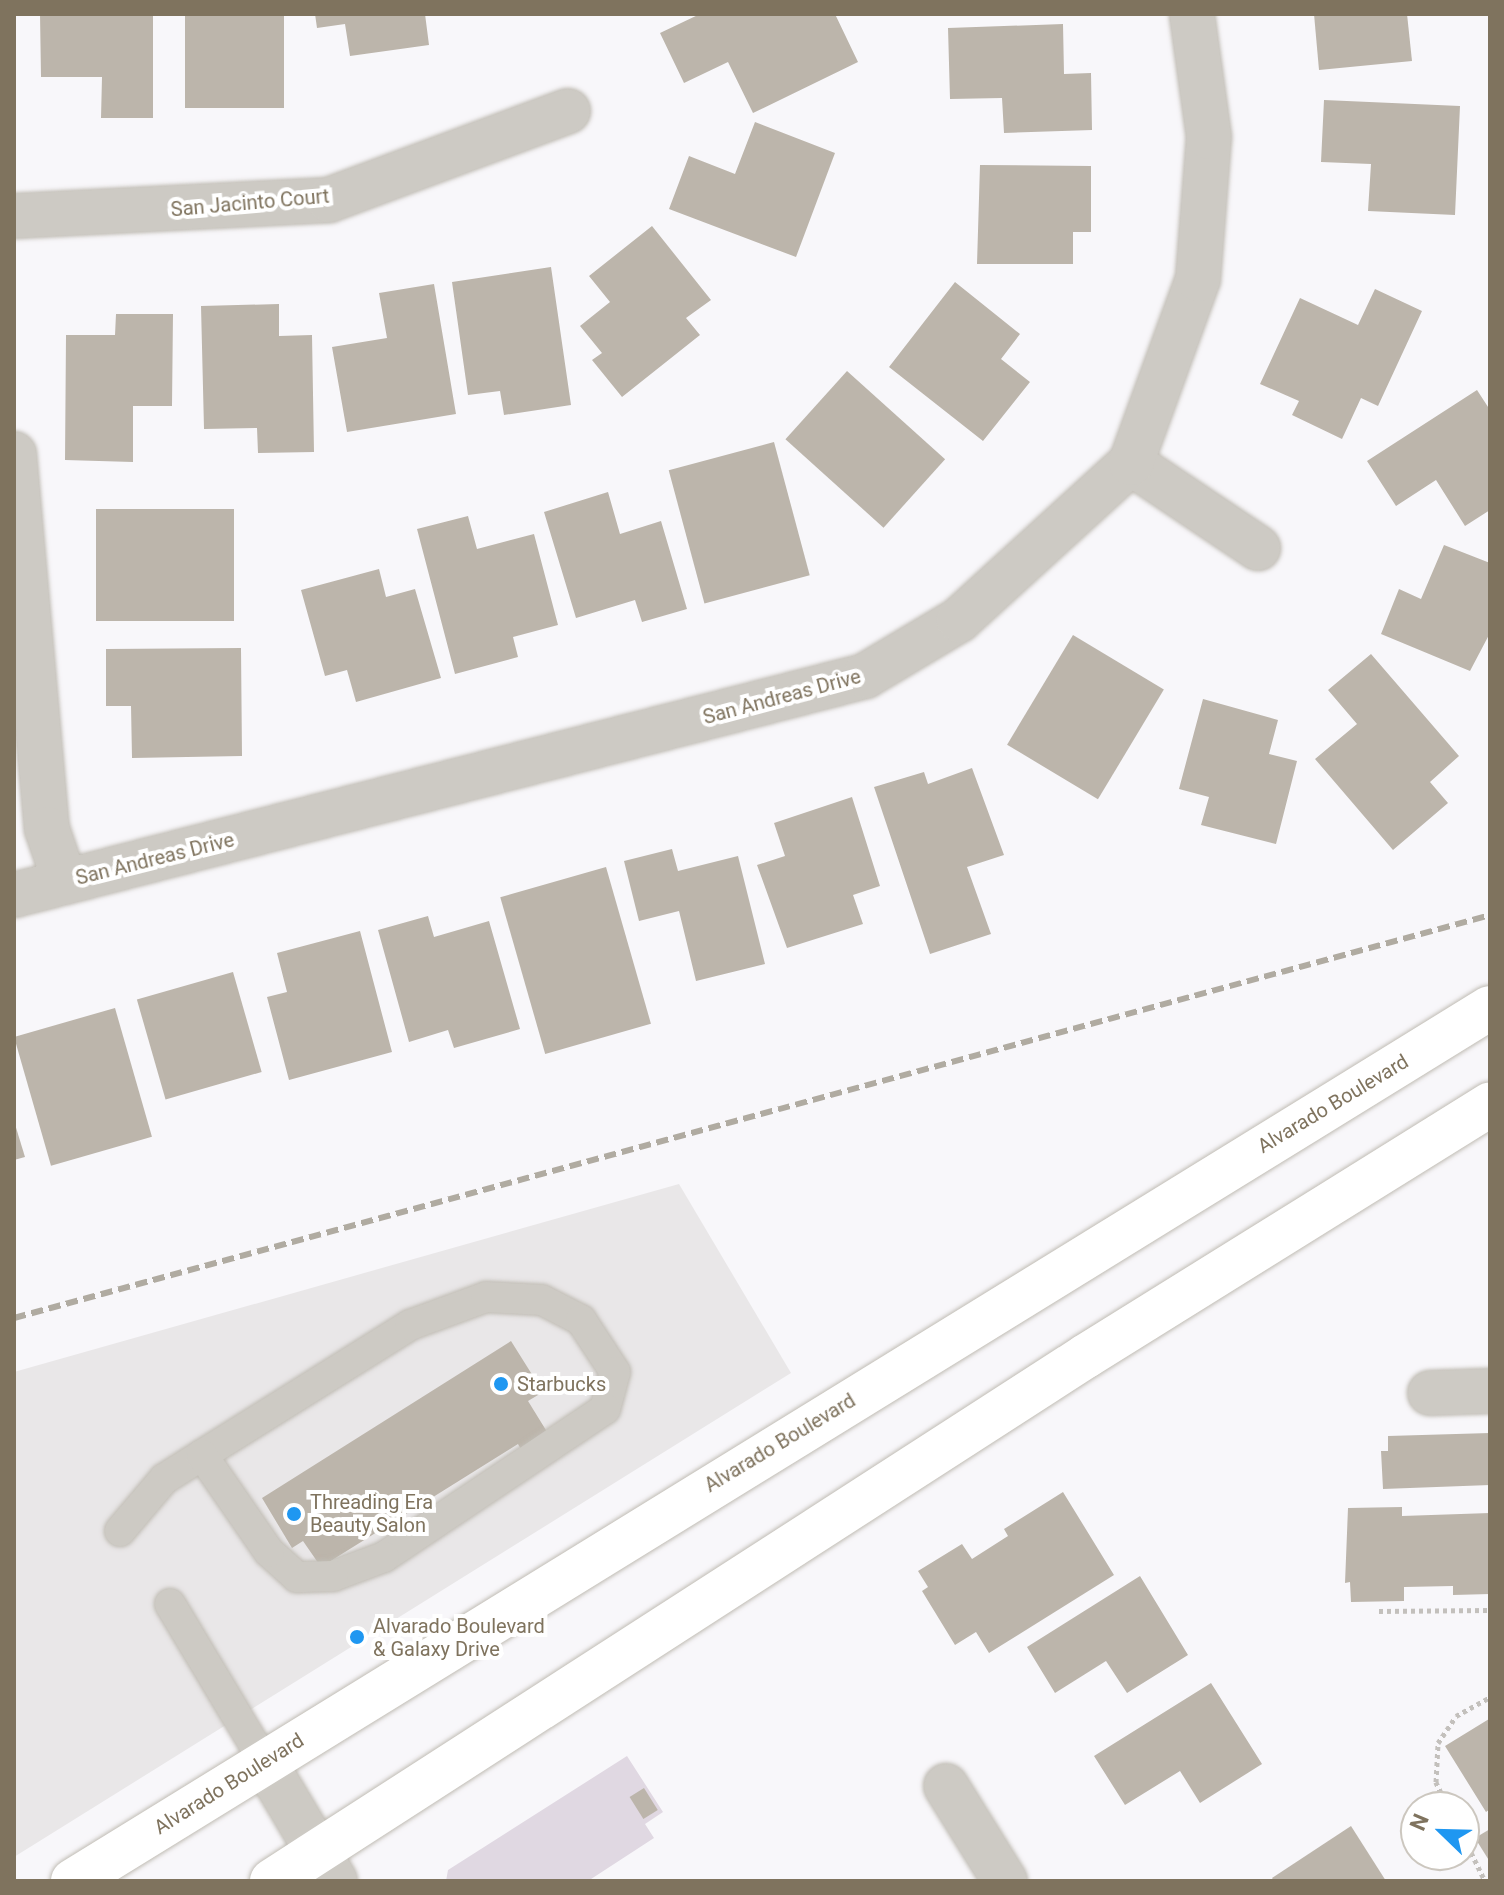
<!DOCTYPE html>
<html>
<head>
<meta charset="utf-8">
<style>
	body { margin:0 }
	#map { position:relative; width:1504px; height:1895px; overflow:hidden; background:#f8f7fa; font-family:Roboto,sans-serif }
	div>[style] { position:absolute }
	.built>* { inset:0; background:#e9e7e8 }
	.green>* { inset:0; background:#e0d8e2 }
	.building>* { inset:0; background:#bcb5ab; transform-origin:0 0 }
	.path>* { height:5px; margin-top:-2.5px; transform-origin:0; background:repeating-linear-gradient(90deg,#c3c0bc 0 4px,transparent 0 8px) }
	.roads { filter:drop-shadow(0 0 2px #c0bcb4) drop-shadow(0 0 2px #c0bcb4) }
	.service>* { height:30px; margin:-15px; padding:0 15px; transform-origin:15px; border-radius:15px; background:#cdcac4 }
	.minor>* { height:44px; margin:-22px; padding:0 22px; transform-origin:22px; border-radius:22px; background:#cdcac4 }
	.tertiary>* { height:44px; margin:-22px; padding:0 22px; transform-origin:22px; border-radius:22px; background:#cdcac4 }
	.secondary>* { height:44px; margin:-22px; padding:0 22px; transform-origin:22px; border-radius:22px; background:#fff }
	.rail>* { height:6px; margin-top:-3px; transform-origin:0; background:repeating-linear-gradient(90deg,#b0aba1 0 12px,transparent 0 18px) }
	.dots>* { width:22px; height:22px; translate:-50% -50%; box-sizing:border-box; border:4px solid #fff; border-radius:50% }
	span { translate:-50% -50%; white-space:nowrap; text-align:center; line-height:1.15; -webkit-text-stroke:8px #fff; paint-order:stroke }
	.street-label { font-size:20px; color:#7f735e }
	.poi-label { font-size:20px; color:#7f735e }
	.left { translate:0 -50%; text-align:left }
	.frame { position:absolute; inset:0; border:16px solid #7f735e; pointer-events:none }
	.north { position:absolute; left:1400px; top:1791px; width:80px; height:80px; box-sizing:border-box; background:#fff; border:2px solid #ccc7bf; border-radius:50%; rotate:293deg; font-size:22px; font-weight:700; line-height:32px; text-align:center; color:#7f735e }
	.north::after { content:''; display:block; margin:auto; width:28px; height:36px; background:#1f97f1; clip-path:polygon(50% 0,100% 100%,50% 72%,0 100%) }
</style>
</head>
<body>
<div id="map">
	<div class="built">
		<i style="clip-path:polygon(679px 1184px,791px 1373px,14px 1857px,14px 1372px)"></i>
	</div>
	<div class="green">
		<i style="clip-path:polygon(627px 1756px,663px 1812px,645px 1824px,654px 1838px,588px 1881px,446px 1881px,448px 1870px)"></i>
	</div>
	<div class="building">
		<i style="clip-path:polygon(40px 14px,153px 14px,153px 118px,101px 118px,102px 77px,41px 77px)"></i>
		<i style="left:185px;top:14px;width:99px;height:94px"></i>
		<i style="clip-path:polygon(315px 14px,425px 14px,429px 45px,350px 56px,345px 24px,317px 28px)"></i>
		<i style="clip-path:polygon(700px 14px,835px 14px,858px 62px,753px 113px,728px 62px,684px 83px,660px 33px)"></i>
		<i style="clip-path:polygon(1314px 14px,1407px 14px,1412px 61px,1319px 70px)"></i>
		<i style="clip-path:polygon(1063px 24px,1064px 74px,1091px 73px,1092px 130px,1004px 133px,1002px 98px,950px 99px,948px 28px)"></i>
		<i style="clip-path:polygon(1324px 100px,1460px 106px,1455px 215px,1368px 211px,1371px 164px,1321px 162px)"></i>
		<i style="clip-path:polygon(755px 122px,835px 153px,796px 257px,669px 209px,689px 156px,735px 174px)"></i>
		<i style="clip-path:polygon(980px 165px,1091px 166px,1091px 232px,1073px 232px,1073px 264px,977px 264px)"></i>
		<i style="clip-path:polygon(652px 226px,711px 300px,686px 318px,700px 335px,622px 397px,592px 360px,602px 353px,580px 326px,610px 302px,589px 276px)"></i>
		<i style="clip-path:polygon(551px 267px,571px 405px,504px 415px,500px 391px,468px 395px,452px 282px)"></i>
		<i style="clip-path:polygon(955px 282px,1020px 334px,1001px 359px,1030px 382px,983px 441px,889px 367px)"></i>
		<i style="clip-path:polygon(434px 284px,456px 414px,347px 432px,332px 347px,387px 338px,379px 293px)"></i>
		<i style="clip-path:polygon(1375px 289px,1422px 311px,1378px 406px,1361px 398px,1342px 439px,1292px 415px,1299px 401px,1260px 384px,1300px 298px,1358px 325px)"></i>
		<i style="clip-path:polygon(279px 304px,279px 336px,312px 335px,314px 452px,258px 453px,257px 428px,204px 429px,201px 306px)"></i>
		<i style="clip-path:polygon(116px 314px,173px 314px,172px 406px,133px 406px,133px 462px,65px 460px,66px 335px,115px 335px)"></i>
		<i style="left:847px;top:371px;width:132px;height:92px;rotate:42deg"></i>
		<i style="clip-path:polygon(1477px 390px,1490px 410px,1490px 510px,1465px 526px,1436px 480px,1396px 506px,1367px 461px)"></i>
		<i style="left:774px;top:442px;width:138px;height:109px;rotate:75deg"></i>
		<i style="clip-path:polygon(608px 492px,620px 534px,661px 521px,687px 609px,642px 622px,635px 600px,576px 618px,544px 512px)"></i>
		<i style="left:96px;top:509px;width:138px;height:112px"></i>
		<i style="clip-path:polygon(468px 516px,477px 549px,534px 534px,558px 625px,513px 637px,518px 657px,455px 674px,417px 529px)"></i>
		<i style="clip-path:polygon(1444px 545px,1490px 563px,1490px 633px,1470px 671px,1381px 634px,1399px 589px,1421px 599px)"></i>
		<i style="clip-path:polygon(379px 569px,386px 597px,415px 589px,441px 678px,356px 702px,347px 670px,325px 676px,301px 590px)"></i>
		<i style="left:1073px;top:635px;width:106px;height:128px;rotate:31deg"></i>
		<i style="clip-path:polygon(241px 648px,242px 756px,132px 758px,131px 706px,106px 706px,106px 649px)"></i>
		<i style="clip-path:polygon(1371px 654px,1459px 756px,1430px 782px,1448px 803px,1393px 850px,1315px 759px,1357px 724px,1328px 690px)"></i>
		<i style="clip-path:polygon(1203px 699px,1278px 720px,1269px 754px,1297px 761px,1276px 844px,1201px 825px,1209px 797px,1179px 789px)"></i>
		<i style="clip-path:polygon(972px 768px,1004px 855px,967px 867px,991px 934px,930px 954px,874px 787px,924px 772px,928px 784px)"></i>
		<i style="clip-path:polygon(852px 797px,880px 886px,853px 895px,863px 924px,787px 948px,757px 865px,785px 856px,774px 823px)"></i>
		<i style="clip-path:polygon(672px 849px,678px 871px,738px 856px,765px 964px,696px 981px,679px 911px,639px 921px,624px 861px)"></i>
		<i style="left:606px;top:867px;width:163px;height:110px;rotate:74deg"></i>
		<i style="clip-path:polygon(428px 916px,434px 937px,489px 921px,520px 1029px,454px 1048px,448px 1030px,409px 1042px,378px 930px)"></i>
		<i style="clip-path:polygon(360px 931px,392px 1052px,289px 1080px,267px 997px,287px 992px,277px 953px)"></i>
		<i style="left:233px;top:972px;width:104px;height:100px;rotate:74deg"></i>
		<i style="left:115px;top:1008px;width:134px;height:105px;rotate:74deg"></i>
		<i style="clip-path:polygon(14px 1121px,25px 1157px,14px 1160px)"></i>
		<i style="clip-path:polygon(511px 1341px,543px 1392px,528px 1401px,549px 1435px,522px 1451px,518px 1444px,321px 1567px,303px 1541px,292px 1548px,262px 1498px)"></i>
		<i style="clip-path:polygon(1490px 1433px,1490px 1485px,1383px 1489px,1381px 1451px,1388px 1451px,1388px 1436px)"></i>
		<i style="clip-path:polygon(1063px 1492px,1114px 1575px,989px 1653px,976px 1632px,955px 1645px,922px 1591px,928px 1587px,918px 1571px,962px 1544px,972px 1559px,1008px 1536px,1004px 1529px)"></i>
		<i style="clip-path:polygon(1402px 1507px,1402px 1516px,1490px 1513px,1490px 1594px,1453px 1595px,1453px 1586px,1404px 1587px,1404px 1601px,1351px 1602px,1350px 1582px,1345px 1583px,1348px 1508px)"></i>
		<i style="clip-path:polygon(1140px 1576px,1188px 1655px,1127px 1693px,1106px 1661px,1055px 1693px,1027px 1647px)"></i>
		<i style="clip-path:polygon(1211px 1683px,1262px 1764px,1200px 1803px,1180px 1771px,1125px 1805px,1094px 1756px)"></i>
		<i style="clip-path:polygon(1490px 1712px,1490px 1809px,1486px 1812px,1445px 1746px,1489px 1719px)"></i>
		<i style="left:644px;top:1788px;width:26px;height:17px;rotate:58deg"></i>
		<i style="clip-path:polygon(1351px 1826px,1386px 1881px,1274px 1881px,1272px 1878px)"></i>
		<i style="clip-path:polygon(1490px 1829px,1490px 1862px,1475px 1838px)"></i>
	</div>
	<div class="path">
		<i style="left:1379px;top:1611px;width:111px;rotate:-0.5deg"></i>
		<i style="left:1448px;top:1807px;width:28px;rotate:-116deg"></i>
		<i style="left:1436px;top:1782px;width:39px;rotate:-87deg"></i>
		<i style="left:1438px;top:1743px;width:32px;rotate:-56deg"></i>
		<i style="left:1456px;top:1716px;width:39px;rotate:-29deg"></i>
		<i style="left:1464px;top:1838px;width:48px;rotate:64deg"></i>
	</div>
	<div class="roads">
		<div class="service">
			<i style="left:120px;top:1531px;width:68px;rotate:-49.8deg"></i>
			<i style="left:164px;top:1479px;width:45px;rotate:-32.3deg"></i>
			<i style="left:202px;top:1455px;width:245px;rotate:-32deg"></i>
			<i style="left:410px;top:1325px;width:81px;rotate:-20.2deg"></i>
			<i style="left:486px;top:1297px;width:56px;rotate:3.1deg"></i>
			<i style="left:542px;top:1300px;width:44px;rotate:27.1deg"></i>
			<i style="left:581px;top:1320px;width:62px;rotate:56.8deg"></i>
			<i style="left:615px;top:1372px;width:38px;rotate:105deg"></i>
			<i style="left:605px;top:1409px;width:266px;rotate:146.2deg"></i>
			<i style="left:384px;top:1557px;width:54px;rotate:159.6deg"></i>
			<i style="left:333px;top:1576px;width:36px;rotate:178deg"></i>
			<i style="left:297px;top:1577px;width:38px;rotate:-138deg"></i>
			<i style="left:269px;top:1552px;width:118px;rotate:-124.6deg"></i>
			<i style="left:170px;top:1604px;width:185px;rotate:59.1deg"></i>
		</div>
		<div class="minor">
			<i style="left:14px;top:216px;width:315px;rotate:-2.9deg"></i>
			<i style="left:329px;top:200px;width:255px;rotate:-20.4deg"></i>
			<i style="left:14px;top:454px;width:376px;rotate:85deg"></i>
			<i style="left:47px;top:829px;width:56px;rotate:71.2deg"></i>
			<i style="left:1131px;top:463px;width:153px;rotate:33.8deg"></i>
			<i style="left:1430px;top:1393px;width:60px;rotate:-1.9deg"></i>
			<i style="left:946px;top:1786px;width:112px;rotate:58.2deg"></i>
		</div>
		<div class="tertiary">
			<i style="left:14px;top:895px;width:879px;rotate:-14.43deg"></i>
			<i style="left:865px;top:676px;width:109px;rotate:-30.8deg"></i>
			<i style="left:959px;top:620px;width:233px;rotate:-42.4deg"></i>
			<i style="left:1131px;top:463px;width:196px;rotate:-70deg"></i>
			<i style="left:1198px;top:279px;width:142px;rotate:-85.6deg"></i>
			<i style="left:1209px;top:137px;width:124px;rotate:-97.9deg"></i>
			<i style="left:265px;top:1763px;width:137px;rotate:59.3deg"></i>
		</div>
		<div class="secondary">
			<i style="left:73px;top:1881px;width:1664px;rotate:-31.64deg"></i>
			<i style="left:272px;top:1881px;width:969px;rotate:-32.82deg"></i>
			<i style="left:1086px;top:1356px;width:476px;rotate:-31.9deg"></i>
		</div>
	</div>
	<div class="rail">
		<i style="left:14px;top:1318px;width:1530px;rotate:-15.27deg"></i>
	</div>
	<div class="dots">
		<i style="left:501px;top:1384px;background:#1f97f1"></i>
		<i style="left:294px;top:1514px;background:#1f97f1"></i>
		<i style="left:357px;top:1637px;background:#1f97f1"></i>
	</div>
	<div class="street-label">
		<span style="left:250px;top:203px;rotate:-5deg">San Jacinto Court</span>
		<span style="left:782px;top:697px;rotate:-15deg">San Andreas Drive</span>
		<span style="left:155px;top:859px;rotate:-14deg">San Andreas Drive</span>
		<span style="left:1333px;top:1104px;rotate:-31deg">Alvarado Boulevard</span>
		<span style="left:780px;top:1443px;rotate:-31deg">Alvarado Boulevard</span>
		<span style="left:229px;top:1784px;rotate:-32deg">Alvarado Boulevard</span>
	</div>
	<div class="poi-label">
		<span class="left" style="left:517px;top:1384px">Starbucks</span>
		<span class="left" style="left:310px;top:1514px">Threading Era<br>Beauty Salon</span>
		<span class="left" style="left:373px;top:1638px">Alvarado Boulevard<br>&amp; Galaxy Drive</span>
	</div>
	<div class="frame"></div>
	<div class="north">N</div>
</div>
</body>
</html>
